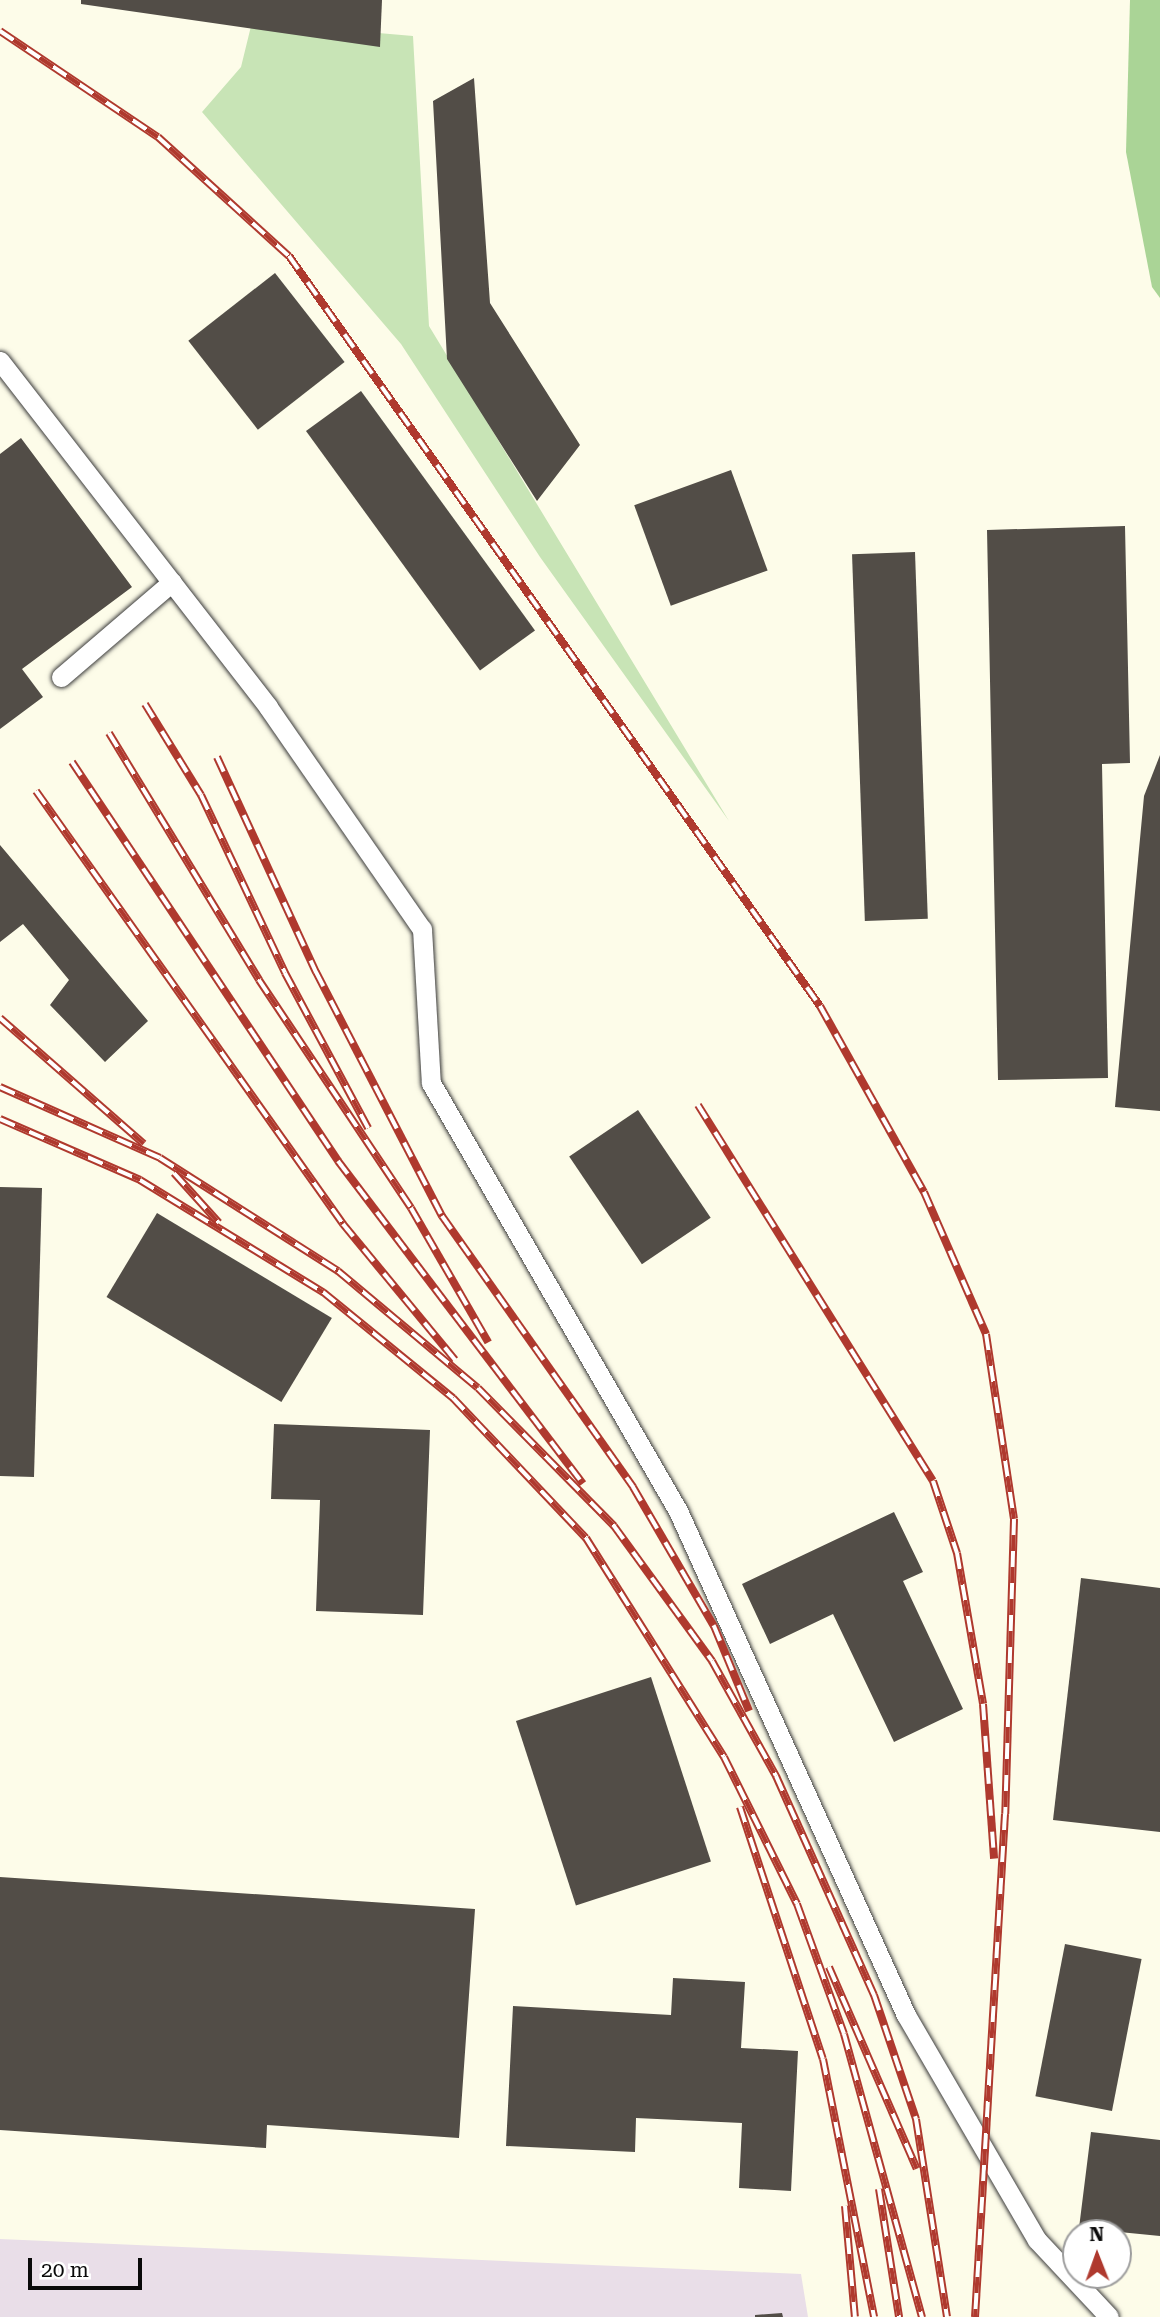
<!DOCTYPE html>
<html>
<head>
<meta charset="utf-8">
<style>
	body { margin:0 }
	#map { position:relative; width:1160px; height:2317px; overflow:hidden; background:#fdfce9; font-family:"Roboto Serif",serif }
	div>[style] { position:absolute }
	.industrial>* { inset:0; background:#e9dee8 }
	.green>* { inset:0; background:#c8e4b6 }
	.forest>* { inset:0; background:#aad496 }
	.building>* { inset:0; background:#524d47; transform-origin:0 0 }
	.roads { filter:drop-shadow(0 0 2px #3d3d3d) drop-shadow(0 0 2px #3d3d3d) }
	.lane>* { height:19px; margin:-9.5px; padding:0 9.5px; transform-origin:9.5px; border-radius:9.5px; background:#fff }
	.rail>* { height:8px; margin-top:-4px; transform-origin:0; background:repeating-linear-gradient(90deg,#fff 0 16px,#af392e 0 32px); box-sizing:border-box; border-block:2px solid #af392e }
	span { translate:-50% -50%; white-space:nowrap; text-align:center; line-height:1.15; -webkit-text-stroke:7px #fff; paint-order:stroke }
	.north { position:absolute; left:1062px; top:2219px; width:70px; height:70px; box-sizing:border-box; background:#fff; border:2px solid #9d9d9d; border-radius:50%; rotate:359deg; font-size:19px; font-weight:700; line-height:28px; text-align:center; color:#0a0a0a }
	.north::after { content:''; display:block; margin:auto; width:24px; height:32px; background:#af392e; clip-path:polygon(50% 0,100% 100%,50% 72%,0 100%) }
	.scale { position:absolute; left:28px; top:2258px; width:114px; height:32px; box-sizing:border-box; border:4px solid #0a0a0a; border-top:0; padding-left:9px; font-size:21px; line-height:24px; white-space:nowrap; color:#0a0a0a; -webkit-text-stroke:5px #fff; paint-order:stroke }
</style>
</head>
<body>
<div id="map">
	<div class="industrial">
		<i style="clip-path:polygon(0 2239px,801px 2274px,808px 2317px,0 2317px)"></i>
	</div>
	<div class="green">
		<i style="clip-path:polygon(252px 22px,413px 36px,429px 326px,729px 821px,540px 557px,401px 344px,202px 112px,241px 67px)"></i>
	</div>
	<div class="forest">
		<i style="clip-path:polygon(1130px 0,1160px 0,1160px 298px,1152px 287px,1126px 152px)"></i>
	</div>
	<div class="building">
		<i style="clip-path:polygon(81px 0,382px 0,380px 47px,81px 4px)"></i>
		<i style="clip-path:polygon(474px 78px,490px 303px,580px 445px,537px 501px,447px 359px,433px 101px)"></i>
		<i style="left:275px;top:273px;width:113px;height:110px;rotate:52deg"></i>
		<i style="left:361px;top:391px;width:296px;height:68px;rotate:54deg"></i>
		<i style="clip-path:polygon(21px 438px,132px 587px,22px 669px,43px 697px,0 729px,0 454px)"></i>
		<i style="left:731px;top:470px;width:107px;height:103px;rotate:70deg"></i>
		<i style="clip-path:polygon(1125px 526px,1130px 763px,1102px 764px,1108px 1078px,998px 1080px,987px 530px)"></i>
		<i style="left:915px;top:552px;width:367px;height:63px;rotate:88deg"></i>
		<i style="clip-path:polygon(1160px 755px,1160px 1111px,1115px 1107px,1144px 796px)"></i>
		<i style="clip-path:polygon(0 845px,148px 1021px,105px 1062px,50px 1005px,69px 980px,23px 924px,0 942px)"></i>
		<i style="left:638px;top:1110px;width:130px;height:83px;rotate:56deg"></i>
		<i style="clip-path:polygon(0 1187px,42px 1188px,34px 1477px,0 1476px)"></i>
		<i style="left:157px;top:1213px;width:204px;height:98px;rotate:31deg"></i>
		<i style="clip-path:polygon(274px 1424px,430px 1430px,423px 1615px,316px 1611px,320px 1500px,271px 1499px)"></i>
		<i style="clip-path:polygon(894px 1512px,923px 1572px,903px 1581px,963px 1709px,894px 1742px,833px 1614px,770px 1644px,742px 1584px)"></i>
		<i style="clip-path:polygon(1081px 1578px,1160px 1588px,1160px 1832px,1053px 1820px)"></i>
		<i style="left:651px;top:1677px;width:194px;height:142px;rotate:72deg"></i>
		<i style="clip-path:polygon(0 1877px,475px 1909px,459px 2138px,267px 2125px,266px 2148px,0 2130px)"></i>
		<i style="left:1065px;top:1944px;width:78px;height:155px;rotate:11deg"></i>
		<i style="clip-path:polygon(673px 1978px,745px 1982px,741px 2048px,798px 2051px,791px 2191px,739px 2188px,742px 2123px,636px 2118px,635px 2152px,506px 2146px,513px 2006px,671px 2015px)"></i>
		<i style="clip-path:polygon(1091px 2132px,1160px 2140px,1160px 2236px,1079px 2228px)"></i>
		<i style="clip-path:polygon(782px 2313px,783px 2317px,755px 2317px,755px 2315px)"></i>
	</div>
	<div class="roads">
		<div class="lane">
			<i style="left:0;top:361px;width:438px;rotate:52.2deg"></i>
			<i style="left:268px;top:707px;width:270px;rotate:55.3deg"></i>
			<i style="left:422px;top:929px;width:154px;rotate:86.7deg"></i>
			<i style="left:431px;top:1083px;width:496px;rotate:60deg"></i>
			<i style="left:679px;top:1513px;width:551px;rotate:65.67deg"></i>
			<i style="left:906px;top:2015px;width:260px;rotate:59.8deg"></i>
			<i style="left:1037px;top:2240px;width:105px;rotate:46.9deg"></i>
			<i style="left:61px;top:677px;width:146px;rotate:-40.6deg"></i>
		</div>
	</div>
	<div class="rail">
		<i style="left:0;top:31px;width:190px;rotate:33.9deg"></i>
		<i style="left:158px;top:137px;width:177px;rotate:42.3deg"></i>
		<i style="left:289px;top:256px;width:919px;rotate:54.7deg"></i>
		<i style="left:820px;top:1006px;width:213px;rotate:60.8deg"></i>
		<i style="left:924px;top:1192px;width:155px;rotate:66.4deg"></i>
		<i style="left:986px;top:1334px;width:187px;rotate:81.4deg"></i>
		<i style="left:1014px;top:1519px;width:295px;rotate:91.7deg"></i>
		<i style="left:1005px;top:1814px;width:504px;rotate:93.41deg"></i>
		<i style="left:145px;top:704px;width:107px;rotate:58.4deg"></i>
		<i style="left:201px;top:795px;width:197px;rotate:64.7deg"></i>
		<i style="left:285px;top:973px;width:176px;rotate:61.8deg"></i>
		<i style="left:109px;top:733px;width:289px;rotate:58.7deg"></i>
		<i style="left:259px;top:980px;width:274px;rotate:56.3deg"></i>
		<i style="left:411px;top:1208px;width:155px;rotate:60.1deg"></i>
		<i style="left:217px;top:757px;width:237px;rotate:65.3deg"></i>
		<i style="left:316px;top:972px;width:275px;rotate:62.7deg"></i>
		<i style="left:442px;top:1216px;width:332px;rotate:54.8deg"></i>
		<i style="left:633px;top:1487px;width:161px;rotate:59.8deg"></i>
		<i style="left:714px;top:1626px;width:92px;rotate:67.6deg"></i>
		<i style="left:72px;top:762px;width:480px;rotate:56.3deg"></i>
		<i style="left:338px;top:1161px;width:405px;rotate:52.8deg"></i>
		<i style="left:36px;top:791px;width:531px;rotate:54.66deg"></i>
		<i style="left:343px;top:1224px;width:176px;rotate:50.5deg"></i>
		<i style="left:0;top:1018px;width:191px;rotate:41.2deg"></i>
		<i style="left:0;top:1087px;width:175px;rotate:23.9deg"></i>
		<i style="left:160px;top:1158px;width:211px;rotate:32.4deg"></i>
		<i style="left:338px;top:1271px;width:182px;rotate:39.9deg"></i>
		<i style="left:478px;top:1388px;width:194px;rotate:45.4deg"></i>
		<i style="left:614px;top:1526px;width:167px;rotate:54deg"></i>
		<i style="left:712px;top:1661px;width:132px;rotate:60.9deg"></i>
		<i style="left:776px;top:1776px;width:240px;rotate:65.9deg"></i>
		<i style="left:874px;top:1995px;width:131px;rotate:71.3deg"></i>
		<i style="left:916px;top:2119px;width:200px;rotate:81.1deg"></i>
		<i style="left:698px;top:1105px;width:443px;rotate:58deg"></i>
		<i style="left:933px;top:1481px;width:76px;rotate:71.6deg"></i>
		<i style="left:957px;top:1553px;width:153px;rotate:80.2deg"></i>
		<i style="left:983px;top:1704px;width:155px;rotate:85.9deg"></i>
		<i style="left:0;top:1119px;width:153px;rotate:23.5deg"></i>
		<i style="left:140px;top:1180px;width:215px;rotate:31.5deg"></i>
		<i style="left:323px;top:1292px;width:168px;rotate:39.2deg"></i>
		<i style="left:453px;top:1398px;width:193px;rotate:46.5deg"></i>
		<i style="left:586px;top:1538px;width:259px;rotate:57.8deg"></i>
		<i style="left:724px;top:1757px;width:164px;rotate:63.6deg"></i>
		<i style="left:797px;top:1904px;width:138px;rotate:70.1deg"></i>
		<i style="left:844px;top:2034px;width:294px;rotate:74.6deg"></i>
		<i style="left:174px;top:1173px;width:67px;rotate:48deg"></i>
		<i style="left:740px;top:1807px;width:265px;rotate:71.8deg"></i>
		<i style="left:823px;top:2059px;width:263px;rotate:78.8deg"></i>
		<i style="left:829px;top:1967px;width:220px;rotate:66.5deg"></i>
		<i style="left:879px;top:2189px;width:130px;rotate:81.1deg"></i>
		<i style="left:845px;top:2206px;width:111px;rotate:84.9deg"></i>
	</div>
	<div class="north">N</div>
	<div class="scale">20 m</div>
</div>
</body>
</html>
